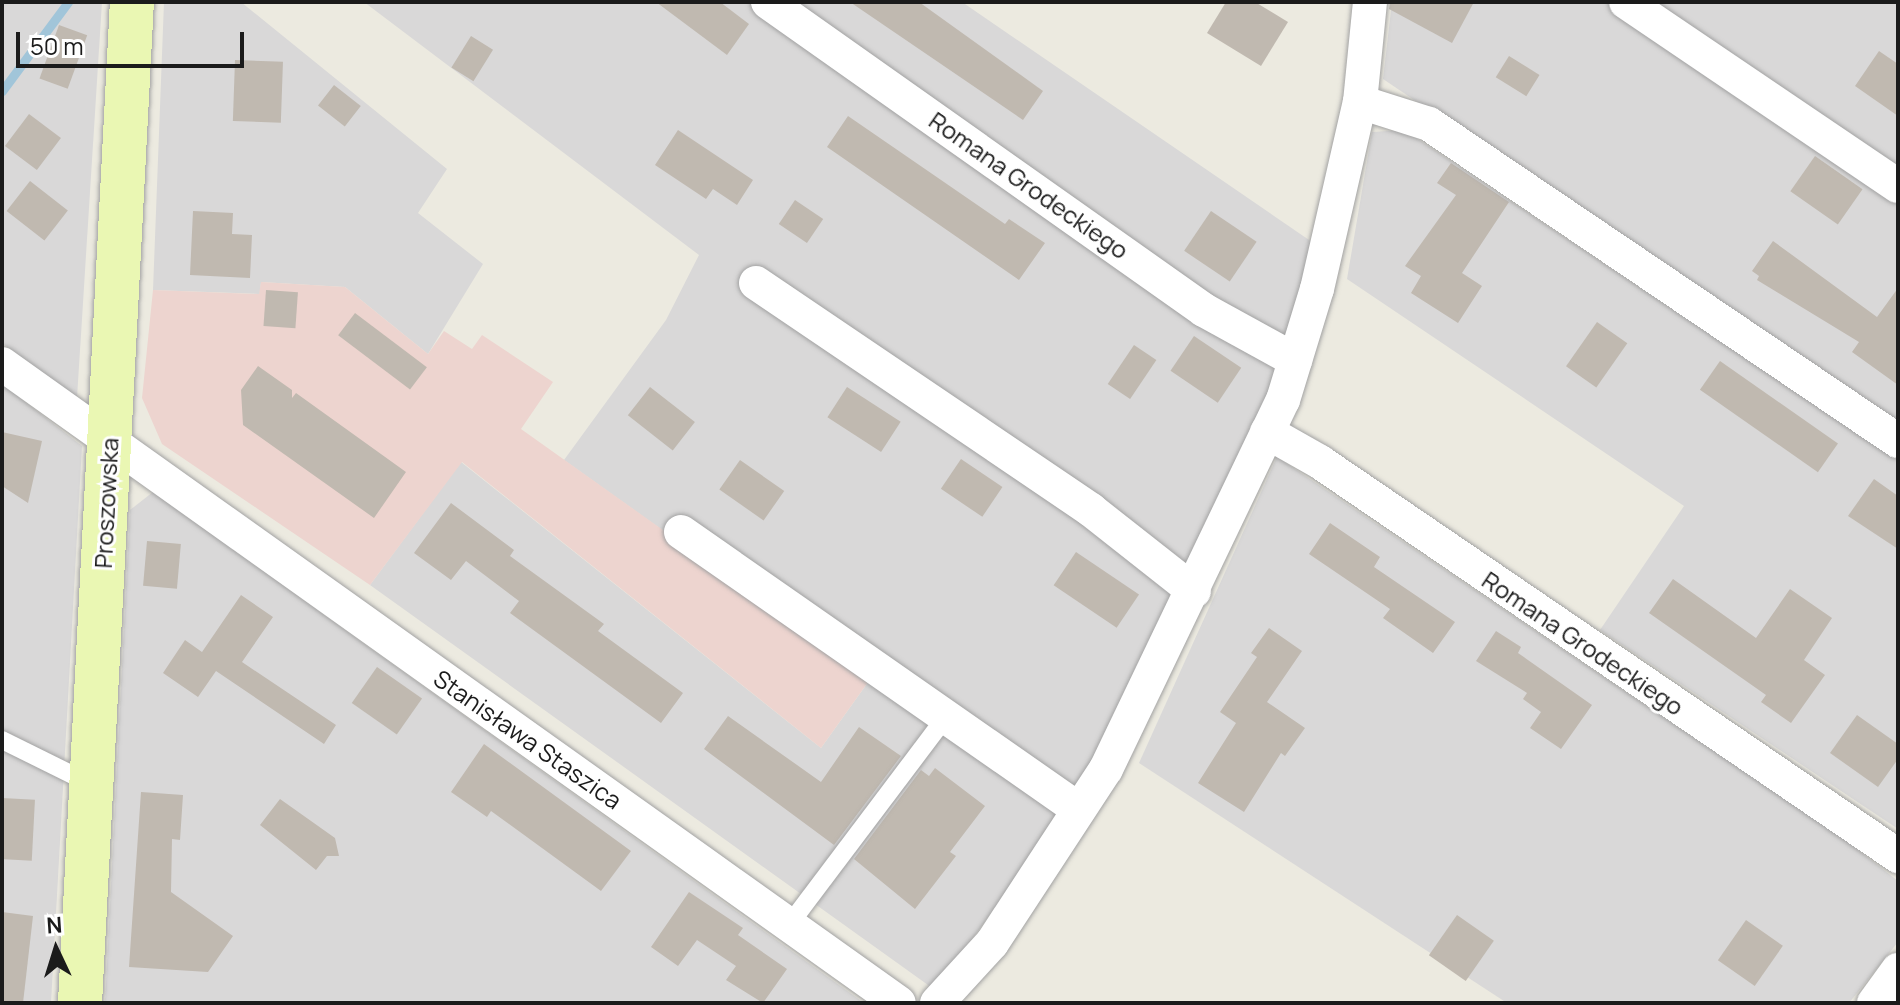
<!DOCTYPE html>
<html>
<head>
<meta charset="utf-8">
<style>
	body { margin:0 }
	#map { position:relative; width:1900px; height:1005px; overflow:hidden; background:#eceae0; font-family:Manrope,sans-serif }
	div>[style] { position:absolute }
	.residential>* { inset:0; background:#d9d8d8 }
	.commercial>* { inset:0; background:#edd4cf }
	.stream>* { height:9px; margin:-4.5px; padding:0 4.5px; transform-origin:4.5px; border-radius:4.5px; background:#a1c5d9 }
	.building>* { inset:0; background:#c0b9b0; transform-origin:0 0 }
	.roads { filter:drop-shadow(0 0 2px #a2a2a2) drop-shadow(0 0 2px #a2a2a2) }
	.service>* { height:18px; margin:-9px; padding:0 9px; transform-origin:9px; border-radius:9px; background:#fff }
	.minor>* { height:34px; margin:-17px; padding:0 17px; transform-origin:17px; border-radius:17px; background:#fff }
	.secondary>* { height:44px; margin:-22px; padding:0 22px; transform-origin:22px; border-radius:22px; background:#eaf7b3 }
	span { translate:-50% -50%; white-space:nowrap; text-align:center; line-height:1.15; -webkit-text-stroke:6px #fff; paint-order:stroke }
	.street-label { font-size:24px; color:#1b1b1b }
	.frame { position:absolute; inset:0; border:4px solid #1b1b1b; pointer-events:none }
	.north { position:absolute; left:16px; top:909px; width:80px; height:80px; -webkit-text-stroke:6px #fff; paint-order:stroke; rotate:356deg; font-size:22px; font-weight:700; line-height:32px; text-align:center; color:#1b1b1b }
	.north::after { content:''; display:block; margin:auto; width:28px; height:36px; background:#1b1b1b; clip-path:polygon(50% 0,100% 100%,50% 72%,0 100%) }
	.scale { position:absolute; left:16px; top:32px; width:228px; height:36px; box-sizing:border-box; border:4px solid #1b1b1b; border-top:0; padding-left:10px; font-size:24px; line-height:28px; white-space:nowrap; color:#1b1b1b; -webkit-text-stroke:6px #fff; paint-order:stroke }
</style>
</head>
<body>
<div id="map">
	<div class="residential">
		<i style="clip-path:polygon(2px 2px,102px 2px,77px 398px,2px 343px)"></i>
		<i style="clip-path:polygon(164px 2px,241px 2px,447px 169px,418px 213px,483px 264px,428px 354px,345px 287px,261px 282px,260px 294px,153px 290px)"></i>
		<i style="clip-path:polygon(364px 2px,962px 2px,1312px 242px,1303px 294px,1267px 400px,1085px 784px,1066px 786px,672px 537px,564px 460px,666px 320px,699px 255px)"></i>
		<i style="clip-path:polygon(1392px 2px,1898px 2px,1898px 426px,1383px 79px)"></i>
		<i style="clip-path:polygon(1404px 130px,1898px 460px,1898px 829px,1600px 630px,1684px 506px,1347px 279px,1372px 132px)"></i>
		<i style="clip-path:polygon(2px 384px,82px 446px,51px 1003px,2px 1003px)"></i>
		<i style="clip-path:polygon(1277px 457px,1841px 837px,1898px 881px,1898px 942px,1849px 1003px,1507px 1003px,1139px 763px)"></i>
		<i style="clip-path:polygon(461px 462px,821px 748px,871px 678px,1061px 806px,1053px 828px,935px 990px,370px 585px)"></i>
		<i style="clip-path:polygon(153px 492px,864px 1003px,105px 1003px,130px 510px)"></i>
	</div>
	<div class="commercial">
		<i style="clip-path:polygon(261px 282px,345px 287px,428px 354px,444px 331px,472px 349px,482px 335px,553px 382px,521px 429px,871px 678px,821px 748px,462px 462px,370px 585px,162px 444px,142px 398px,153px 290px,259px 294px)"></i>
	</div>
	<div class="stream">
		<i style="left:2px;top:91px;width:111px;rotate:-53.4deg"></i>
	</div>
	<div class="building">
		<i style="clip-path:polygon(656px 2px,720px 2px,749px 24px,727px 55px)"></i>
		<i style="clip-path:polygon(850px 2px,919px 2px,1043px 91px,1023px 120px)"></i>
		<i style="clip-path:polygon(1226px 2px,1255px 2px,1288px 22px,1261px 66px,1207px 33px)"></i>
		<i style="clip-path:polygon(1390px 2px,1474px 2px,1452px 43px,1389px 9px)"></i>
		<i style="left:59px;top:25px;width:30px;height:57px;rotate:20deg"></i>
		<i style="left:471px;top:36px;width:26px;height:37px;rotate:32deg"></i>
		<i style="clip-path:polygon(1879px 51px,1898px 64px,1898px 116px,1855px 86px)"></i>
		<i style="left:1509px;top:56px;width:36px;height:25px;rotate:32deg"></i>
		<i style="left:235px;top:60px;width:48px;height:61px;rotate:2deg"></i>
		<i style="left:334px;top:85px;width:34px;height:26px;rotate:38deg"></i>
		<i style="left:29px;top:114px;width:40px;height:40px;rotate:37deg"></i>
		<i style="clip-path:polygon(848px 116px,1005px 224px,1009px 219px,1045px 243px,1019px 280px,827px 147px)"></i>
		<i style="clip-path:polygon(678px 130px,753px 180px,737px 205px,713px 189px,706px 199px,655px 165px)"></i>
		<i style="left:1815px;top:156px;width:58px;height:43px;rotate:35deg"></i>
		<i style="clip-path:polygon(1451px 163px,1509px 202px,1462px 273px,1482px 286px,1458px 323px,1411px 293px,1421px 276px,1405px 266px,1456px 195px,1437px 183px)"></i>
		<i style="left:30px;top:181px;width:48px;height:38px;rotate:38deg"></i>
		<i style="left:795px;top:200px;width:34px;height:29px;rotate:34deg"></i>
		<i style="clip-path:polygon(193px 211px,233px 213px,232px 234px,252px 235px,250px 278px,190px 275px)"></i>
		<i style="left:1211px;top:211px;width:55px;height:48px;rotate:34deg"></i>
		<i style="clip-path:polygon(1773px 241px,1877px 317px,1898px 288px,1898px 385px,1852px 352px,1859px 342px,1757px 280px,1759px 276px,1752px 271px)"></i>
		<i style="left:266px;top:290px;width:32px;height:36px;rotate:4deg"></i>
		<i style="left:355px;top:313px;width:90px;height:28px;rotate:37deg"></i>
		<i style="left:1597px;top:322px;width:37px;height:54px;rotate:35deg"></i>
		<i style="left:1194px;top:336px;width:57px;height:42px;rotate:34deg"></i>
		<i style="left:1134px;top:345px;width:27px;height:47px;rotate:34deg"></i>
		<i style="left:1720px;top:361px;width:144px;height:35px;rotate:35deg"></i>
		<i style="clip-path:polygon(258px 366px,292px 390px,292px 398px,296px 393px,406px 472px,374px 518px,243px 425px,241px 390px)"></i>
		<i style="left:650px;top:387px;width:57px;height:36px;rotate:38deg"></i>
		<i style="left:847px;top:387px;width:64px;height:36px;rotate:33deg"></i>
		<i style="clip-path:polygon(2px 432px,42px 441px,28px 503px,2px 486px)"></i>
		<i style="left:961px;top:459px;width:50px;height:36px;rotate:34deg"></i>
		<i style="left:740px;top:460px;width:54px;height:36px;rotate:35deg"></i>
		<i style="clip-path:polygon(1874px 479px,1898px 496px,1898px 549px,1848px 516px)"></i>
		<i style="clip-path:polygon(451px 503px,514px 550px,510px 556px,604px 624px,598px 631px,683px 693px,661px 723px,510px 613px,519px 601px,466px 561px,451px 580px,414px 553px)"></i>
		<i style="clip-path:polygon(1330px 523px,1380px 557px,1374px 567px,1455px 622px,1433px 653px,1383px 618px,1390px 609px,1309px 554px)"></i>
		<i style="left:147px;top:541px;width:34px;height:45px;rotate:5deg"></i>
		<i style="left:1076px;top:552px;width:76px;height:40px;rotate:34deg"></i>
		<i style="clip-path:polygon(1673px 579px,1756px 638px,1790px 589px,1832px 618px,1804px 660px,1825px 675px,1791px 723px,1761px 702px,1766px 695px,1649px 613px)"></i>
		<i style="clip-path:polygon(241px 595px,273px 617px,242px 662px,336px 725px,324px 744px,216px 671px,198px 697px,163px 673px,185px 640px,202px 652px)"></i>
		<i style="clip-path:polygon(1269px 628px,1302px 651px,1267px 702px,1305px 728px,1285px 756px,1281px 753px,1244px 812px,1198px 783px,1236px 723px,1220px 712px,1257px 657px,1251px 653px)"></i>
		<i style="clip-path:polygon(1496px 631px,1521px 647px,1518px 653px,1592px 705px,1561px 749px,1530px 728px,1541px 712px,1523px 699px,1527px 693px,1476px 661px)"></i>
		<i style="left:377px;top:667px;width:55px;height:44px;rotate:35deg"></i>
		<i style="clip-path:polygon(1857px 715px,1898px 744px,1898px 759px,1878px 787px,1830px 753px)"></i>
		<i style="clip-path:polygon(728px 716px,821px 782px,859px 727px,901px 756px,834px 845px,704px 749px)"></i>
		<i style="clip-path:polygon(484px 744px,631px 851px,601px 891px,491px 811px,487px 817px,451px 792px)"></i>
		<i style="clip-path:polygon(935px 768px,985px 806px,950px 852px,956px 856px,915px 909px,854px 859px,921px 770px,929px 776px)"></i>
		<i style="clip-path:polygon(141px 792px,183px 795px,180px 840px,172px 839px,171px 892px,233px 936px,208px 972px,129px 967px)"></i>
		<i style="left:2px;top:798px;width:33px;height:61px;rotate:3deg"></i>
		<i style="clip-path:polygon(280px 799px,335px 838px,339px 856px,327px 856px,316px 870px,260px 825px)"></i>
		<i style="clip-path:polygon(689px 892px,743px 928px,738px 935px,787px 969px,763px 1003px,726px 980px,736px 966px,697px 940px,678px 966px,651px 947px)"></i>
		<i style="clip-path:polygon(2px 912px,33px 916px,23px 1003px,2px 1003px)"></i>
		<i style="left:1457px;top:915px;width:45px;height:49px;rotate:35deg"></i>
		<i style="left:1746px;top:920px;width:45px;height:49px;rotate:35deg"></i>
	</div>
	<div class="roads">
		<div class="service">
			<i style="left:2px;top:740px;width:97px;rotate:26.3deg"></i>
			<i style="left:789px;top:925px;width:261px;rotate:-53deg"></i>
		</div>
		<div class="minor">
			<i style="left:768px;top:2px;width:534px;rotate:35.24deg"></i>
			<i style="left:1204px;top:310px;width:104px;rotate:28.8deg"></i>
			<i style="left:1626px;top:2px;width:328px;rotate:34.1deg"></i>
			<i style="left:1360px;top:102px;width:72px;rotate:17.7deg"></i>
			<i style="left:1429px;top:124px;width:566px;rotate:34.06deg"></i>
			<i style="left:756px;top:283px;width:405px;rotate:34.1deg"></i>
			<i style="left:1091px;top:510px;width:131px;rotate:38.2deg"></i>
			<i style="left:2px;top:364px;width:1101px;rotate:35.47deg"></i>
			<i style="left:1267px;top:432px;width:61px;rotate:29.5deg"></i>
			<i style="left:1320px;top:462px;width:700px;rotate:34.28deg"></i>
			<i style="left:681px;top:532px;width:485px;rotate:34.9deg"></i>
			<i style="left:937px;top:1003px;width:81px;rotate:-47.5deg"></i>
			<i style="left:992px;top:943px;width:208px;rotate:-56.8deg"></i>
			<i style="left:1106px;top:769px;width:409px;rotate:-64.4deg"></i>
			<i style="left:1283px;top:400px;width:116px;rotate:-73deg"></i>
			<i style="left:1317px;top:289px;width:192px;rotate:-77.1deg"></i>
			<i style="left:1360px;top:102px;width:100px;rotate:-84.3deg"></i>
			<i style="left:1874px;top:1003px;width:41px;rotate:-54deg"></i>
		</div>
		<div class="secondary">
			<i style="left:80px;top:1003px;width:1002px;rotate:-87.03deg"></i>
		</div>
	</div>
	<div class="street-label">
		<span style="left:1029px;top:185px;rotate:35deg">Romana Grodeckiego</span>
		<span style="left:106px;top:503px;rotate:-87deg">Proszowska</span>
		<span style="left:1583px;top:643px;rotate:34deg">Romana Grodeckiego</span>
		<span style="left:528px;top:739px;rotate:35deg">Stanisława Staszica</span>
	</div>
	<div class="frame"></div>
	<div class="north">N</div>
	<div class="scale">50 m</div>
</div>
</body>
</html>
